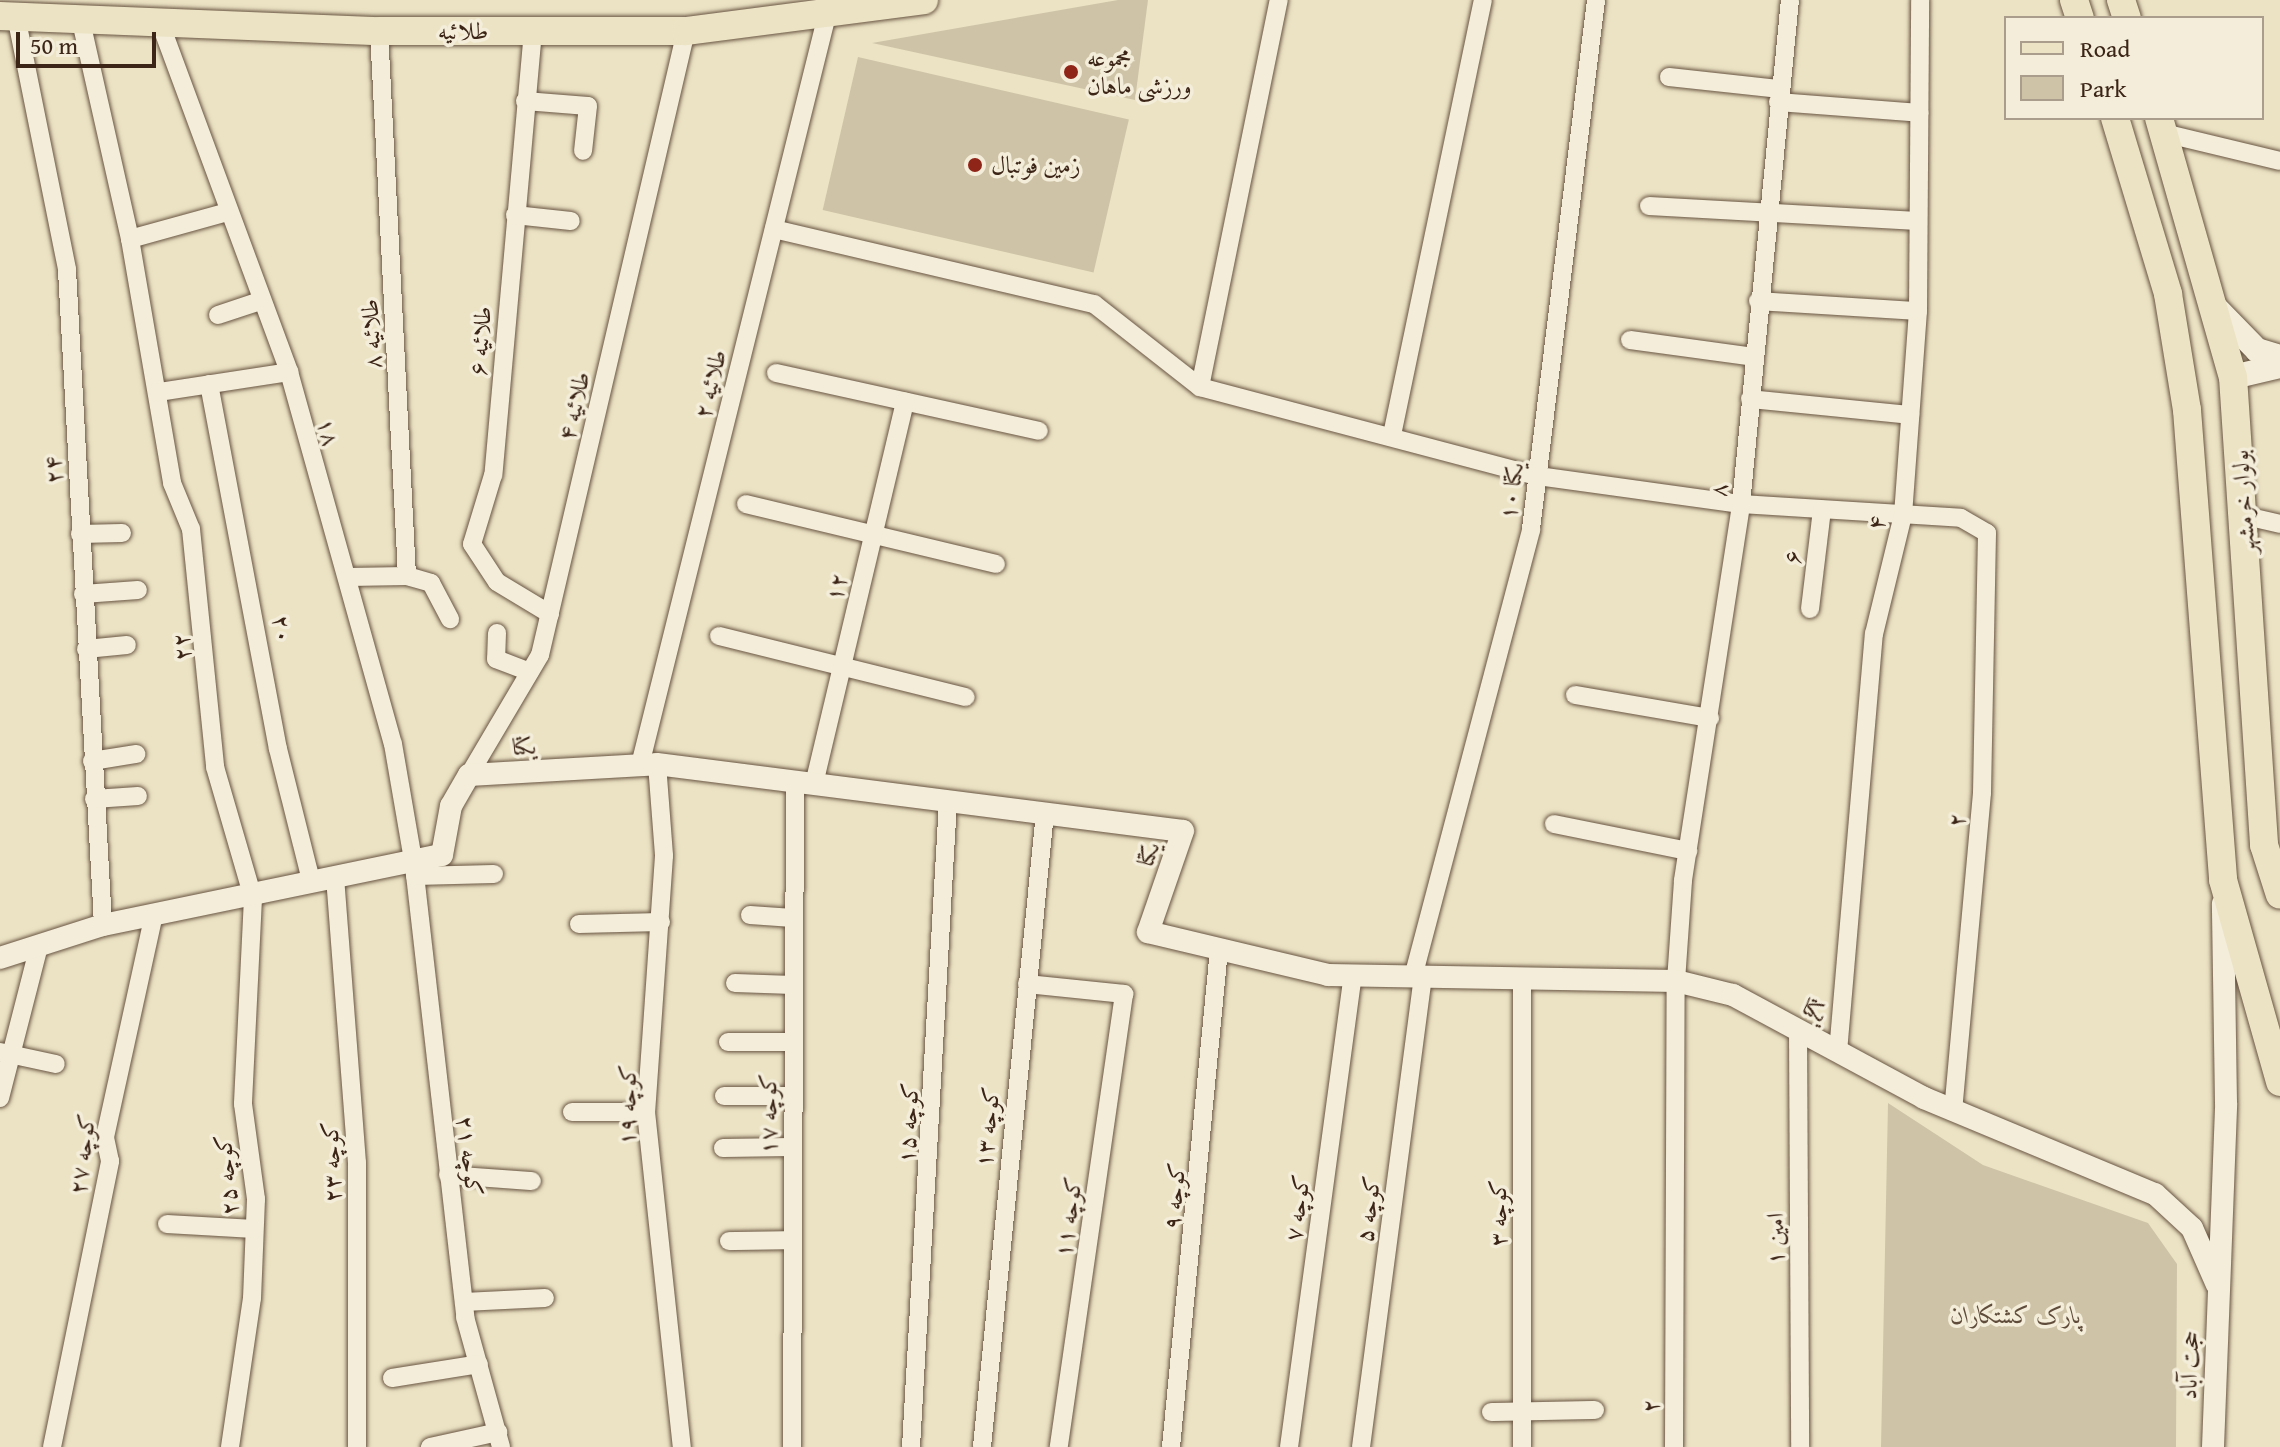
<!DOCTYPE html>
<html>
<head>
<meta charset="utf-8">
<style>
	body { margin:0 }
	#map { position:relative; width:2280px; height:1447px; overflow:hidden; background:#ece3c4; font-family:"Gentium Book Plus",Amiri,serif }
	div>[style] { position:absolute }
	.green>* { inset:0; background:#cec3a7; transform-origin:0 0 }
	.roads { filter:drop-shadow(0 0 2px #685442) drop-shadow(0 0 2px #685442) }
	.minor>* { height:18px; margin:-9px; padding:0 9px; transform-origin:9px; border-radius:9px; background:#f3edd9 }
	.tertiary>* { height:22px; margin:-11px; padding:0 11px; transform-origin:11px; border-radius:11px; background:#f3edd9 }
	.secondary>* { height:24px; margin:-12px; padding:0 12px; transform-origin:12px; border-radius:12px; background:#f3edd9 }
	.primary>* { height:28px; margin:-14px; padding:0 14px; transform-origin:14px; border-radius:14px; background:#ece3c4 }
	.dots>* { width:22px; height:22px; translate:-50% -50%; box-sizing:border-box; border:4px solid #f3edd9; border-radius:50% }
	span { translate:-50% -50%; white-space:nowrap; text-align:center; line-height:1.15; -webkit-text-stroke:7px #f3edd9; paint-order:stroke }
	.street-label { font-size:24px; color:#3c2517 }
	.poi-label { font-size:24px; color:#3c2517 }
	.left { translate:0 -50%; text-align:left }
	.park-label { font-size:24px; color:#604c3b; font-style:italic }
	.legend { position:absolute; left:2004px; top:16px; width:260px; height:104px; box-sizing:border-box; background:#f3edd9; border:2px solid #aa9d8b; margin:0; padding:10px 14px; list-style:none; font-size:24px; color:#3c2517 }
	.legend li { display:flex; align-items:center; gap:16px; height:40px }
	.legend b { width:40px; border:2px solid #aa9d8b }
	.scale { position:absolute; left:16px; top:32px; width:140px; height:36px; box-sizing:border-box; border:4px solid #3c2517; border-top:0; padding-left:10px; font-size:24px; line-height:28px; white-space:nowrap; color:#3c2517; -webkit-text-stroke:6px #f3edd9; paint-order:stroke }
</style>
</head>
<body>
<div id="map">
	<div class="green">
		<i style="clip-path:polygon(1118px 0,1148px 0,1135px 100px,872px 43px)"></i>
		<i style="left:858px;top:57px;width:278px;height:157px;rotate:13deg"></i>
		<i style="clip-path:polygon(1888px 1103px,1983px 1165px,2148px 1223px,2177px 1264px,2176px 1447px,1881px 1447px)"></i>
	</div>
	<div class="roads">
		<div class="minor">
			<i style="left:16px;top:16px;width:259px;rotate:78.6deg"></i>
			<i style="left:67px;top:270px;width:656px;rotate:86.85deg"></i>
			<i style="left:80px;top:17px;width:228px;rotate:77.3deg"></i>
			<i style="left:130px;top:239px;width:248px;rotate:80.2deg"></i>
			<i style="left:172px;top:483px;width:50px;rotate:67.6deg"></i>
			<i style="left:191px;top:529px;width:239px;rotate:84.2deg"></i>
			<i style="left:215px;top:767px;width:136px;rotate:73.8deg"></i>
			<i style="left:253px;top:898px;width:206px;rotate:92.8deg"></i>
			<i style="left:243px;top:1104px;width:96px;rotate:82.2deg"></i>
			<i style="left:256px;top:1199px;width:99px;rotate:92.3deg"></i>
			<i style="left:252px;top:1298px;width:151px;rotate:98.4deg"></i>
			<i style="left:159px;top:20px;width:375px;rotate:69.7deg"></i>
			<i style="left:289px;top:372px;width:386px;rotate:74.4deg"></i>
			<i style="left:393px;top:744px;width:124px;rotate:80.2deg"></i>
			<i style="left:414px;top:866px;width:454px;rotate:83.5deg"></i>
			<i style="left:465px;top:1317px;width:135px;rotate:74.5deg"></i>
			<i style="left:533px;top:31px;width:446px;rotate:95.1deg"></i>
			<i style="left:493px;top:475px;width:72px;rotate:106.9deg"></i>
			<i style="left:472px;top:544px;width:45px;rotate:56.7deg"></i>
			<i style="left:497px;top:582px;width:62px;rotate:31.1deg"></i>
			<i style="left:1669px;top:77px;width:112px;rotate:6.2deg"></i>
			<i style="left:525px;top:101px;width:63px;rotate:4.5deg"></i>
			<i style="left:588px;top:106px;width:45px;rotate:96.3deg"></i>
			<i style="left:1778px;top:102px;width:142px;rotate:4.4deg"></i>
			<i style="left:2164px;top:133px;width:119px;rotate:13.6deg"></i>
			<i style="left:1649px;top:206px;width:269px;rotate:3.2deg"></i>
			<i style="left:515px;top:215px;width:56px;rotate:6.1deg"></i>
			<i style="left:774px;top:229px;width:329px;rotate:13.2deg"></i>
			<i style="left:1094px;top:304px;width:135px;rotate:38.1deg"></i>
			<i style="left:1200px;top:387px;width:350px;rotate:14.8deg"></i>
			<i style="left:1538px;top:476px;width:205px;rotate:7.9deg"></i>
			<i style="left:1741px;top:504px;width:220px;rotate:3.6deg"></i>
			<i style="left:1961px;top:518px;width:30px;rotate:30deg"></i>
			<i style="left:1987px;top:533px;width:260px;rotate:91.1deg"></i>
			<i style="left:1982px;top:793px;width:318px;rotate:95.2deg"></i>
			<i style="left:130px;top:239px;width:98px;rotate:-15.5deg"></i>
			<i style="left:1758px;top:301px;width:160px;rotate:3.6deg"></i>
			<i style="left:218px;top:315px;width:44px;rotate:-18.4deg"></i>
			<i style="left:1630px;top:340px;width:125px;rotate:7.8deg"></i>
			<i style="left:776px;top:373px;width:269px;rotate:12.4deg"></i>
			<i style="left:209px;top:384px;width:371px;rotate:79.3deg"></i>
			<i style="left:278px;top:749px;width:135px;rotate:75.9deg"></i>
			<i style="left:1200px;top:387px;width:395px;rotate:-78.5deg"></i>
			<i style="left:159px;top:392px;width:132px;rotate:-8.7deg"></i>
			<i style="left:1750px;top:399px;width:161px;rotate:5.7deg"></i>
			<i style="left:1392px;top:435px;width:444px;rotate:-78.2deg"></i>
			<i style="left:746px;top:504px;width:257px;rotate:13.5deg"></i>
			<i style="left:2259px;top:519px;width:22px;rotate:13deg"></i>
			<i style="left:80px;top:534px;width:42px;rotate:-1.4deg"></i>
			<i style="left:407px;top:576px;width:25px;rotate:16deg"></i>
			<i style="left:431px;top:583px;width:41px;rotate:62.2deg"></i>
			<i style="left:349px;top:577px;width:58px;rotate:-1deg"></i>
			<i style="left:407px;top:576px;width:546px;rotate:-92.94deg"></i>
			<i style="left:83px;top:594px;width:55px;rotate:-4.2deg"></i>
			<i style="left:1810px;top:609px;width:100px;rotate:-83.1deg"></i>
			<i style="left:497px;top:633px;width:26px;rotate:92deg"></i>
			<i style="left:496px;top:659px;width:36px;rotate:21deg"></i>
			<i style="left:719px;top:636px;width:254px;rotate:13.9deg"></i>
			<i style="left:86px;top:649px;width:41px;rotate:-5.6deg"></i>
			<i style="left:1575px;top:695px;width:137px;rotate:9.7deg"></i>
			<i style="left:92px;top:761px;width:45px;rotate:-9deg"></i>
			<i style="left:657px;top:764px;width:92px;rotate:85.6deg"></i>
			<i style="left:664px;top:856px;width:257px;rotate:94deg"></i>
			<i style="left:646px;top:1112px;width:337px;rotate:83.9deg"></i>
			<i style="left:640px;top:765px;width:773px;rotate:-76deg"></i>
			<i style="left:469px;top:775px;width:139px;rotate:-59.4deg"></i>
			<i style="left:540px;top:655px;width:641px;rotate:-76.83deg"></i>
			<i style="left:814px;top:784px;width:393px;rotate:-76.6deg"></i>
			<i style="left:94px;top:799px;width:44px;rotate:-3.9deg"></i>
			<i style="left:1554px;top:824px;width:137px;rotate:11.4deg"></i>
			<i style="left:415px;top:876px;width:79px;rotate:-1.5deg"></i>
			<i style="left:335px;top:877px;width:287px;rotate:85.6deg"></i>
			<i style="left:357px;top:1163px;width:284px;rotate:90deg"></i>
			<i style="left:750px;top:915px;width:43px;rotate:4deg"></i>
			<i style="left:579px;top:924px;width:82px;rotate:-1.4deg"></i>
			<i style="left:1413px;top:977px;width:463px;rotate:-75.2deg"></i>
			<i style="left:1531px;top:529px;width:533px;rotate:-82.99deg"></i>
			<i style="left:735px;top:983px;width:58px;rotate:2deg"></i>
			<i style="left:1027px;top:984px;width:98px;rotate:5.9deg"></i>
			<i style="left:1124px;top:994px;width:458px;rotate:98.2deg"></i>
			<i style="left:1798px;top:1030px;width:417px;rotate:89.7deg"></i>
			<i style="left:728px;top:1042px;width:64px"></i>
			<i style="left:0;top:1052px;width:57px;rotate:12.1deg"></i>
			<i style="left:1838px;top:1052px;width:420px;rotate:-85.1deg"></i>
			<i style="left:1874px;top:634px;width:122px;rotate:-76.3deg"></i>
			<i style="left:1903px;top:515px;width:205px;rotate:-85.8deg"></i>
			<i style="left:1918px;top:311px;width:311px;rotate:-89.6deg"></i>
			<i style="left:724px;top:1096px;width:68px"></i>
			<i style="left:0;top:1098px;width:153px;rotate:-75.6deg"></i>
			<i style="left:572px;top:1112px;width:74px"></i>
			<i style="left:723px;top:1148px;width:68px;rotate:-0.8deg"></i>
			<i style="left:448px;top:1175px;width:84px;rotate:4.1deg"></i>
			<i style="left:167px;top:1224px;width:87px;rotate:3.3deg"></i>
			<i style="left:729px;top:1241px;width:62px;rotate:-0.9deg"></i>
			<i style="left:464px;top:1302px;width:81px;rotate:-2.8deg"></i>
			<i style="left:392px;top:1378px;width:88px;rotate:-9.1deg"></i>
			<i style="left:1491px;top:1412px;width:104px;rotate:-1.1deg"></i>
			<i style="left:52px;top:1447px;width:292px;rotate:-78.5deg"></i>
			<i style="left:110px;top:1161px;width:25px;rotate:-102deg"></i>
			<i style="left:105px;top:1137px;width:227px;rotate:-77.6deg"></i>
			<i style="left:430px;top:1447px;width:70px;rotate:-12.4deg"></i>
			<i style="left:792px;top:1447px;width:666px;rotate:-89.74deg"></i>
			<i style="left:911px;top:1447px;width:647px;rotate:-86.72deg"></i>
			<i style="left:982px;top:1447px;width:637px;rotate:-84.33deg"></i>
			<i style="left:1171px;top:1447px;width:500px;rotate:-84.49deg"></i>
			<i style="left:1289px;top:1447px;width:475px;rotate:-82.3deg"></i>
			<i style="left:1361px;top:1447px;width:474px;rotate:-82.5deg"></i>
			<i style="left:1522px;top:1447px;width:468px;rotate:-90deg"></i>
			<i style="left:1674px;top:1447px;width:466px;rotate:-89.8deg"></i>
			<i style="left:1676px;top:981px;width:101px;rotate:-86deg"></i>
			<i style="left:1683px;top:880px;width:380px;rotate:-81.2deg"></i>
			<i style="left:1741px;top:504px;width:506px;rotate:-84.45deg"></i>
		</div>
		<div class="tertiary">
			<i style="left:0;top:958px;width:108px;rotate:-17.8deg"></i>
			<i style="left:103px;top:925px;width:346px;rotate:-11.7deg"></i>
			<i style="left:442px;top:855px;width:50px;rotate:-79.6deg"></i>
			<i style="left:451px;top:806px;width:36px;rotate:-60deg"></i>
			<i style="left:469px;top:775px;width:188px;rotate:-3.3deg"></i>
			<i style="left:657px;top:764px;width:530px;rotate:7.26deg"></i>
			<i style="left:1183px;top:831px;width:107px;rotate:109.1deg"></i>
			<i style="left:1148px;top:932px;width:185px;rotate:13.4deg"></i>
			<i style="left:1328px;top:975px;width:348px;rotate:1deg"></i>
			<i style="left:1676px;top:981px;width:59px;rotate:13.8deg"></i>
			<i style="left:1733px;top:995px;width:217px;rotate:28.3deg"></i>
			<i style="left:1924px;top:1098px;width:250px;rotate:22.6deg"></i>
			<i style="left:2155px;top:1194px;width:50px;rotate:42.6deg"></i>
			<i style="left:2192px;top:1228px;width:62px;rotate:66.3deg"></i>
			<i style="left:2213px;top:1447px;width:344px;rotate:-87.8deg"></i>
			<i style="left:2226px;top:1103px;width:199px;rotate:-90.9deg"></i>
		</div>
		<div class="secondary">
			<i style="left:2214px;top:306px;width:62px;rotate:45.7deg"></i>
			<i style="left:2257px;top:350px;width:24px;rotate:17deg"></i>
			<i style="left:2233px;top:377px;width:48px;rotate:-13.2deg"></i>
		</div>
		<div class="primary">
			<i style="left:2074px;top:0;width:19px;rotate:72deg"></i>
			<i style="left:2121px;top:0;width:19px;rotate:72deg"></i>
			<i style="left:0;top:16px;width:379px;rotate:2.3deg"></i>
			<i style="left:379px;top:31px;width:307px"></i>
			<i style="left:686px;top:31px;width:240px;rotate:-7.4deg"></i>
			<i style="left:2115px;top:118px;width:184px;rotate:73.2deg"></i>
			<i style="left:2168px;top:294px;width:118px;rotate:80.7deg"></i>
			<i style="left:2187px;top:410px;width:471px;rotate:85.6deg"></i>
			<i style="left:2223px;top:880px;width:210px;rotate:74.2deg"></i>
			<i style="left:2159px;top:118px;width:269px;rotate:74.1deg"></i>
			<i style="left:2233px;top:377px;width:469px;rotate:86.2deg"></i>
			<i style="left:2264px;top:845px;width:52px;rotate:72.3deg"></i>
		</div>
	</div>
	<div class="dots">
		<i style="left:1071px;top:72px;background:#8f2418"></i>
		<i style="left:975px;top:165px;background:#8f2418"></i>
	</div>
	<div class="street-label">
		<span style="left:463px;top:31px">طلائیه</span>
		<span style="left:371px;top:334px;rotate:-93deg">طلائیه ۸</span>
		<span style="left:480px;top:341px;rotate:-85deg">طلائیه ۶</span>
		<span style="left:710px;top:384px;rotate:-76deg">طلائیه ۲</span>
		<span style="left:574px;top:406px;rotate:-77deg">طلائیه ۴</span>
		<span style="left:329px;top:432px;rotate:75deg">۱۸</span>
		<span style="left:53px;top:470px;rotate:-93deg">۲۴</span>
		<span style="left:1718px;top:490px;rotate:-85deg">۸</span>
		<span style="left:1511px;top:491px;rotate:-82deg">۱۰ یکتا</span>
		<span style="left:2243px;top:502px;rotate:-94deg">بولوار خرمشهر</span>
		<span style="left:1876px;top:523px;rotate:-78deg">۴</span>
		<span style="left:1792px;top:557px;rotate:-83deg">۶</span>
		<span style="left:836px;top:587px;rotate:-77deg">۱۲</span>
		<span style="left:283px;top:629px;rotate:82deg">۲۰</span>
		<span style="left:181px;top:647px;rotate:-95deg">۲۲</span>
		<span style="left:524px;top:746px;rotate:-4deg">یکتا</span>
		<span style="left:1956px;top:820px;rotate:-85deg">۲</span>
		<span style="left:1148px;top:854px;rotate:-71deg">یکتا</span>
		<span style="left:1815px;top:1010px;rotate:28deg">یکتا</span>
		<span style="left:627px;top:1105px;rotate:-89deg">کوچه ۱۹</span>
		<span style="left:768px;top:1114px;rotate:-90deg">کوچه ۱۷</span>
		<span style="left:908px;top:1123px;rotate:-87deg">کوچه ۱۵</span>
		<span style="left:987px;top:1127px;rotate:-84deg">کوچه ۱۳</span>
		<span style="left:82px;top:1154px;rotate:-83deg">کوچه ۲۷</span>
		<span style="left:470px;top:1156px;rotate:83deg">کوچه ۲۱</span>
		<span style="left:331px;top:1162px;rotate:-92deg">کوچه ۲۳</span>
		<span style="left:226px;top:1175px;rotate:-95deg">کوچه ۲۵</span>
		<span style="left:1174px;top:1196px;rotate:-85deg">کوچه ۹</span>
		<span style="left:1297px;top:1208px;rotate:-82deg">کوچه ۷</span>
		<span style="left:1368px;top:1209px;rotate:-83deg">کوچه ۵</span>
		<span style="left:1498px;top:1213px;rotate:-90deg">کوچه ۳</span>
		<span style="left:1068px;top:1217px;rotate:-82deg">کوچه ۱۱</span>
		<span style="left:1775px;top:1239px;rotate:-90deg">امین ۱</span>
		<span style="left:2189px;top:1365px;rotate:-88deg">حجت آباد</span>
		<span style="left:1650px;top:1406px;rotate:-90deg">۲</span>
	</div>
	<div class="poi-label">
		<span class="left" style="left:1087px;top:72px">مجموعه<br>ورزشی ماهان</span>
		<span class="left" style="left:991px;top:165px">زمین فوتبال</span>
	</div>
	<div class="park-label">
		<span style="left:2016px;top:1315px">پارک کشتکاران</span>
	</div>
	<ul class="legend">
	<li><b style="height:10px;background:#ece3c4"></b>Road</li>
	<li><b style="height:22px;background:#cec3a7"></b>Park</li>
	</ul>
	<div class="scale">50 m</div>
</div>
</body>
</html>
